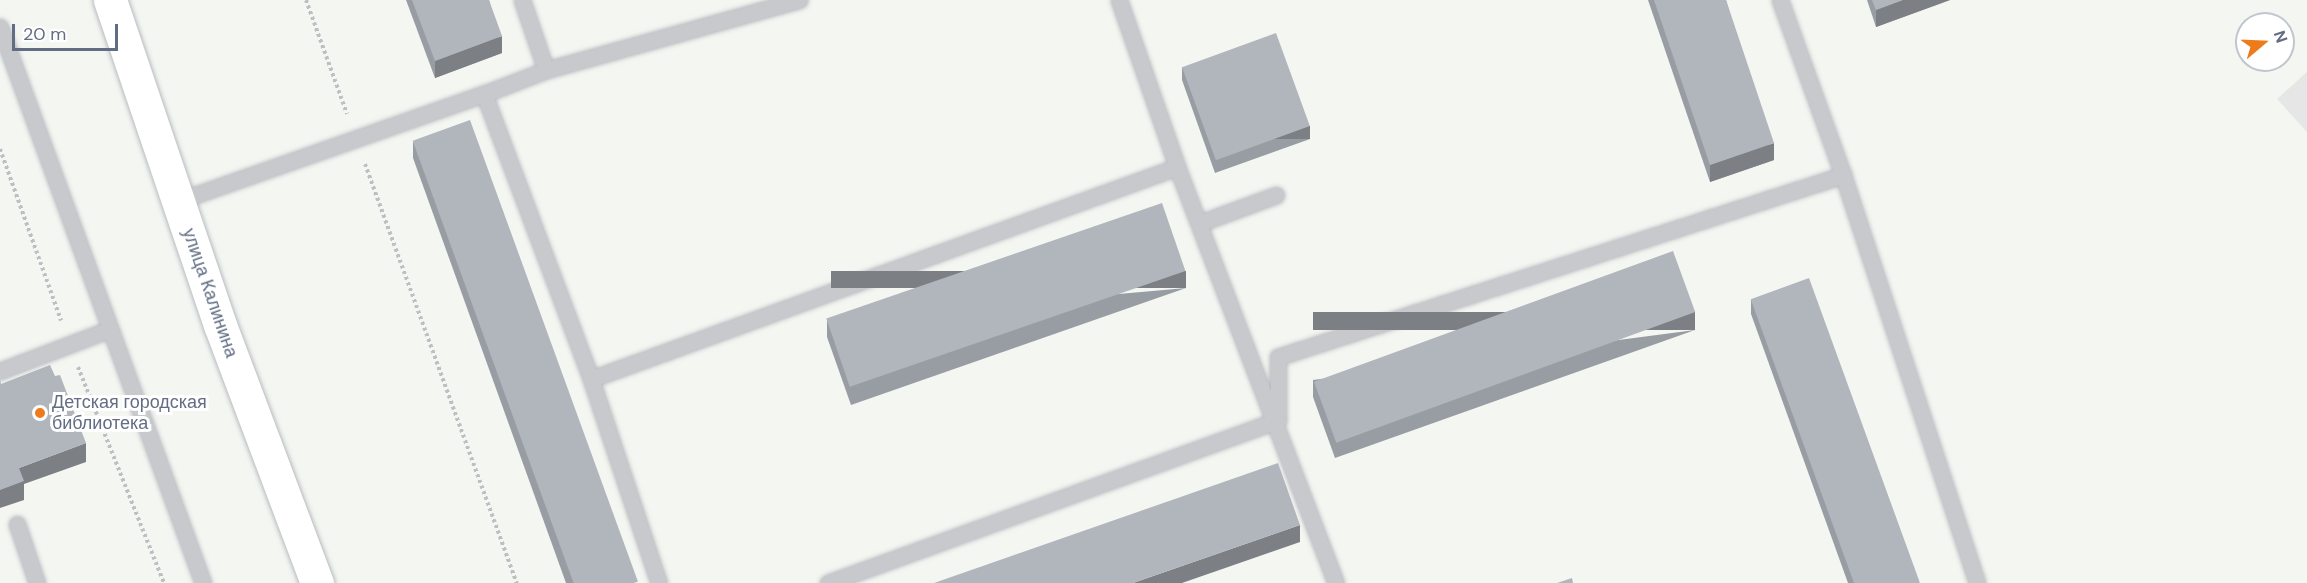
<!DOCTYPE html>
<html>
<head>
<meta charset="utf-8">
<style>
	body { margin:0 }
	#map { position:relative; width:2307px; height:583px; overflow:hidden; background:#f4f6f1; font-family:"DM Sans",sans-serif }
	div>[style] { position:absolute }
	.built>* { inset:0; background:#e5e6e5 }
	.path>* { height:4px; margin-top:-2px; transform-origin:0; background:repeating-linear-gradient(90deg,#bebfc2 0 3px,transparent 0 6px) }
	.roads { filter:drop-shadow(0 0 2px #b9bbc1) drop-shadow(0 0 2px #b9bbc1) }
	.lane>* { height:15px; margin:-7.5px; padding:0 7.5px; transform-origin:7.5px; border-radius:7.5px; background:#c7c9cd }
	.secondary>* { height:33px; margin:-16.5px; padding:0 16.5px; transform-origin:16.5px; border-radius:16.5px; background:#fff }
	.wall>* { inset:0; background:#989da3 }
	.shaded-wall>* { inset:0; background:#7c7f84; transform-origin:0 0 }
	.building>* { inset:0; background:#b1b6bd; transform-origin:0 0 }
	.dots>* { width:16px; height:16px; translate:-50% -50%; box-sizing:border-box; border:3px solid #fff; border-radius:50% }
	span { translate:-50% -50%; white-space:nowrap; text-align:center; line-height:1.15; -webkit-text-stroke:6px #fff; paint-order:stroke }
	.street-label { font-size:18px; color:#626d84 }
	.poi-label { font-size:18px; color:#626d84 }
	.left { translate:0 -50%; text-align:left }
	.north { position:absolute; left:2235px; top:12px; width:60px; height:60px; box-sizing:border-box; background:#fff; border:2px solid #c0c5ce; border-radius:50%; rotate:71deg; font-size:16px; font-weight:700; line-height:24px; text-align:center; color:#626d84 }
	.north::after { content:''; display:block; margin:auto; width:21px; height:27px; background:#ee7b19; clip-path:polygon(50% 0,100% 100%,50% 72%,0 100%) }
	.scale { position:absolute; left:12px; top:24px; width:106px; height:27px; box-sizing:border-box; border:3px solid #626d84; border-top:0; padding-left:8px; font-size:18px; line-height:21px; white-space:nowrap; color:#626d84; -webkit-text-stroke:4px #fff; paint-order:stroke }
</style>
</head>
<body>
<div id="map">
	<div class="built">
		<i style="clip-path:polygon(2307px 72px,2307px 132px,2277px 99px)"></i>
	</div>
	<div class="path">
		<i style="left:306px;top:0;width:121px;rotate:70.2deg"></i>
		<i style="left:0;top:149px;width:182px;rotate:70.4deg"></i>
		<i style="left:365px;top:164px;width:446px;rotate:70.1deg"></i>
		<i style="left:78px;top:367px;width:232px;rotate:68.3deg"></i>
	</div>
	<div class="roads">
		<div class="lane">
			<i style="left:522px;top:0;width:74px;rotate:71.1deg"></i>
			<i style="left:1119px;top:0;width:177px;rotate:70.8deg"></i>
			<i style="left:1780px;top:0;width:186px;rotate:70.2deg"></i>
			<i style="left:1843px;top:175px;width:429px;rotate:71.8deg"></i>
			<i style="left:0;top:27px;width:592px;rotate:69.94deg"></i>
			<i style="left:484px;top:94px;width:66px;rotate:-21.2deg"></i>
			<i style="left:546px;top:70px;width:263px;rotate:-15.5deg"></i>
			<i style="left:178px;top:201px;width:324px;rotate:-19.3deg"></i>
			<i style="left:484px;top:94px;width:304px;rotate:69.4deg"></i>
			<i style="left:591px;top:379px;width:215px;rotate:71.6deg"></i>
			<i style="left:1200px;top:223px;width:81px;rotate:-20.2deg"></i>
			<i style="left:0;top:371px;width:118px;rotate:-20.9deg"></i>
			<i style="left:591px;top:379px;width:623px;rotate:-19.89deg"></i>
			<i style="left:1177px;top:167px;width:445px;rotate:69.1deg"></i>
			<i style="left:17px;top:524px;width:62px;rotate:71.3deg"></i>
			<i style="left:828px;top:583px;width:479px;rotate:-19.9deg"></i>
			<i style="left:1278px;top:420px;width:63px;rotate:-90deg"></i>
			<i style="left:1278px;top:357px;width:594px;rotate:-17.85deg"></i>
		</div>
		<div class="secondary">
			<i style="left:110px;top:0;width:343px;rotate:71.3deg"></i>
			<i style="left:220px;top:325px;width:276px;rotate:69.4deg"></i>
		</div>
	</div>
	<div class="wall">
		<i style="clip-path:polygon(406px 0,489px 0,502px 53px,435px 78px)"></i>
		<i style="clip-path:polygon(1648px 0,1726px 0,1774px 160px,1710px 182px)"></i>
		<i style="clip-path:polygon(1867px 0,1950px 0,1876px 27px)"></i>
		<i style="clip-path:polygon(1182px 67px,1310px 139px,1215px 173px,1182px 80px)"></i>
		<i style="clip-path:polygon(413px 141px,634px 583px,566px 583px,413px 158px)"></i>
		<i style="clip-path:polygon(1186px 288px,851px 405px,827px 337px,827px 320px)"></i>
		<i style="clip-path:polygon(1751px 299px,1919px 583px,1848px 583px,1751px 314px)"></i>
		<i style="clip-path:polygon(1695px 330px,1335px 458px,1313px 397px,1313px 380px)"></i>
	</div>
	<div class="shaded-wall">
		<i style="clip-path:polygon(1903px 0,1950px 0,1876px 27px,1876px 10px)"></i>
		<i style="clip-path:polygon(502px 36px,502px 53px,435px 78px,435px 61px)"></i>
		<i style="left:1310px;top:126px;width:13px;height:101px;rotate:90deg"></i>
		<i style="clip-path:polygon(1774px 143px,1774px 160px,1710px 182px,1710px 165px)"></i>
		<i style="left:1186px;top:271px;width:17px;height:355px;rotate:90deg"></i>
		<i style="left:1695px;top:312px;width:18px;height:382px;rotate:90deg"></i>
		<i style="clip-path:polygon(86px 443px,86px 462px,24px 484px,24px 500px,0 508px,0 490px,19px 468px)"></i>
		<i style="clip-path:polygon(1300px 525px,1300px 542px,1182px 583px,1133px 583px)"></i>
	</div>
	<div class="building">
		<i style="clip-path:polygon(412px 0,489px 0,502px 36px,435px 61px)"></i>
		<i style="clip-path:polygon(1654px 0,1726px 0,1774px 143px,1710px 165px)"></i>
		<i style="clip-path:polygon(1872px 0,1903px 0,1876px 10px)"></i>
		<i style="left:1276px;top:33px;width:99px;height:100px;rotate:70deg"></i>
		<i style="left:470px;top:120px;width:491px;height:61px;rotate:70deg"></i>
		<i style="left:1162px;top:203px;width:72px;height:355px;rotate:71deg"></i>
		<i style="left:1673px;top:251px;width:65px;height:382px;rotate:70deg"></i>
		<i style="left:1809px;top:278px;width:324px;height:62px;rotate:70deg"></i>
		<i style="clip-path:polygon(50px 365px,55px 376px,60px 375px,86px 443px,19px 468px,24px 481px,0 490px,0 379px,1px 384px)"></i>
		<i style="clip-path:polygon(1278px 463px,1300px 525px,1133px 583px,934px 583px)"></i>
		<i style="clip-path:polygon(1572px 578px,1573px 583px,1557px 583px)"></i>
	</div>
	<div class="dots">
		<i style="left:40px;top:413px;background:#ee7b19"></i>
	</div>
	<div class="street-label">
		<span style="left:210px;top:293px;rotate:71deg">улица Калинина</span>
	</div>
	<div class="poi-label">
		<span class="left" style="left:52px;top:413px">Детская городская<br>библиотека</span>
	</div>
	<div class="north">N</div>
	<div class="scale">20 m</div>
</div>
</body>
</html>
